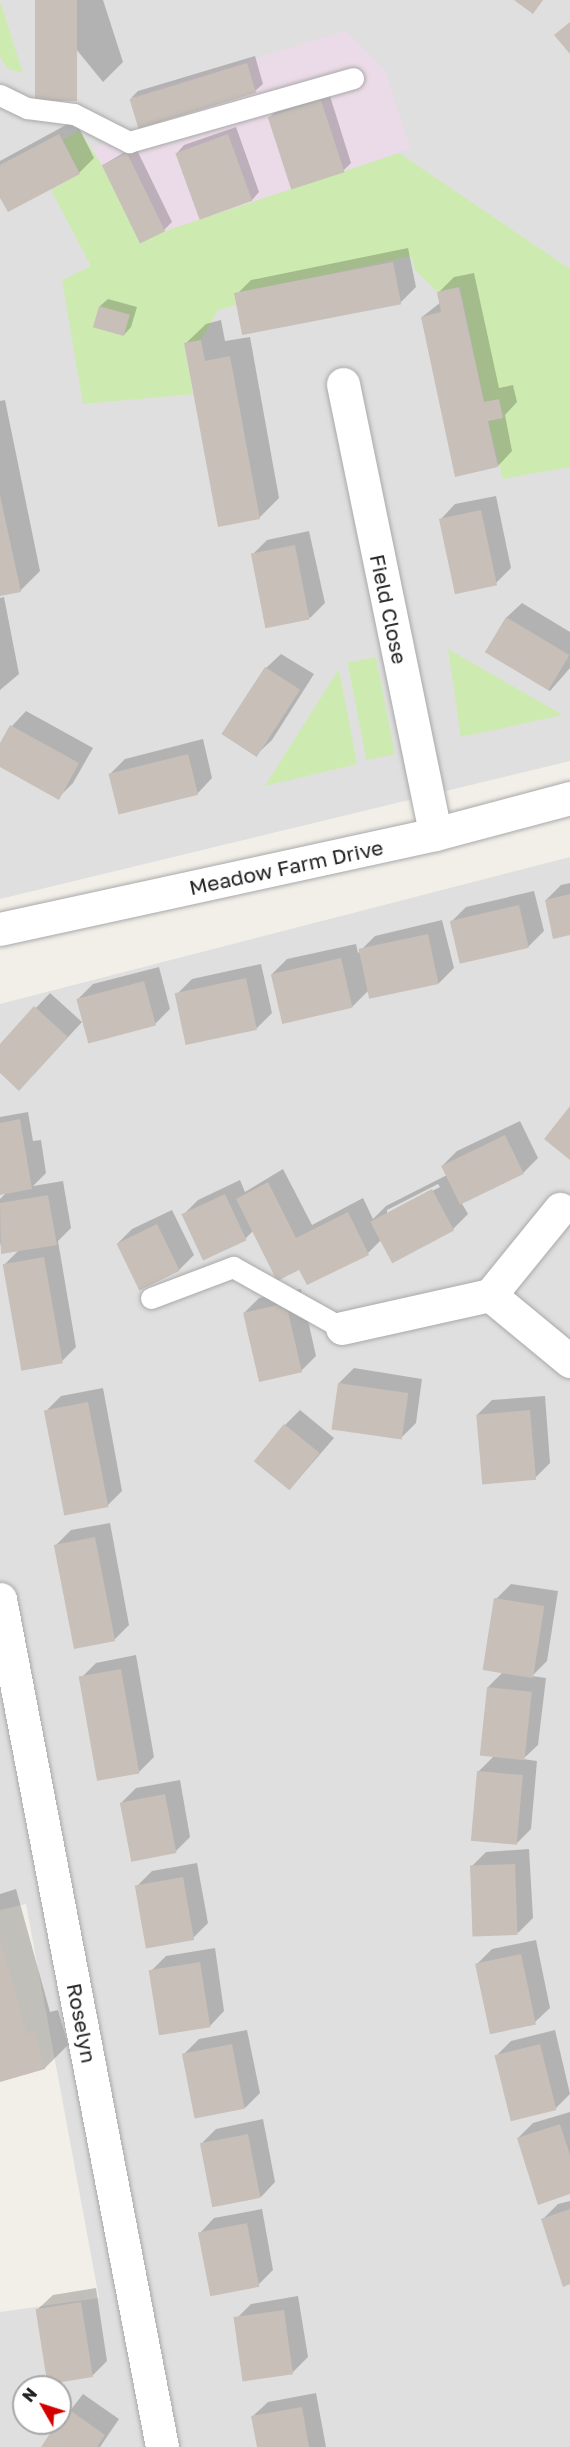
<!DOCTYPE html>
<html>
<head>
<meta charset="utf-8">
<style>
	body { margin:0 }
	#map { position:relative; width:570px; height:2447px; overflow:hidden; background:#f2efe9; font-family:"Golos Text",sans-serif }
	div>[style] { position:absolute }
	.residential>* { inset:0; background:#e0dfdf }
	.industrial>* { inset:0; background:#ebdbe8 }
	.grass>* { inset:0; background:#cdebb0; transform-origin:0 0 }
	.shadow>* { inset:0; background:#0003 }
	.building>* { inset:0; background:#c7bfb8; transform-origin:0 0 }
	.roads { filter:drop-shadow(0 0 2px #a9a9a9) drop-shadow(0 0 2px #a9a9a9) }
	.lane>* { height:21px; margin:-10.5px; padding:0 10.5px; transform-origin:10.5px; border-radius:10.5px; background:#fff }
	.street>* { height:33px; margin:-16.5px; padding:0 16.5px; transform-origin:16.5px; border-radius:16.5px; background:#fff }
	span { translate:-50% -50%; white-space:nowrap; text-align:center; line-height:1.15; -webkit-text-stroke:4.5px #fff; paint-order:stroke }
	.street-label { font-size:21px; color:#222 }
	.north { position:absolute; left:12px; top:2375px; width:60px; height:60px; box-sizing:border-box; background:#fff; border:2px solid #a7a7a7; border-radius:50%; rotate:309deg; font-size:16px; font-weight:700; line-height:24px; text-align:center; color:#222 }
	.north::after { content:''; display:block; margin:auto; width:21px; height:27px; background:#d40000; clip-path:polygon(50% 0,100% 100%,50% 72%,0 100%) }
</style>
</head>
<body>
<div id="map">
	<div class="residential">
		<i style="clip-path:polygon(evenodd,0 0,570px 0,570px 761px,0 899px,0 0,345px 32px,92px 150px,138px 128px,129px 98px,345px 32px)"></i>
		<i style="clip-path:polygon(evenodd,570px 857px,570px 2447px,0 2447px,0 2312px,99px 2298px,26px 1904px,0 1910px,0 1004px,570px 857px,24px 2387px,60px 2387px,60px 2423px,24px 2423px,24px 2387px)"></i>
	</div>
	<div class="industrial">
		<i style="clip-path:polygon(345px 31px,385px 71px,410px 148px,140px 243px,92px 149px,138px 128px,129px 98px)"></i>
	</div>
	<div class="grass">
		<i style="clip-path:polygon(0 1px,23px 73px,8px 69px,0 57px)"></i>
		<i style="clip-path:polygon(79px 130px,102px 165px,140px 243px,165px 231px,399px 153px,570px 269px,570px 467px,503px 479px,488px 421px,503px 418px,499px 399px,484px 402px,460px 287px,437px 292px,415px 270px,411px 256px,235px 295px,236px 305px,218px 310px,201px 340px,184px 343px,193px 394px,83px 404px,62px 280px,91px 266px,51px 190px,80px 174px,63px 140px)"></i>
		<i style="clip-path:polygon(448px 649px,563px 715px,461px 737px)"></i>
		<i style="left:376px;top:657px;width:99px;height:29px;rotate:79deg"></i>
		<i style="clip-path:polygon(339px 669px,357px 764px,265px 786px)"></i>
	</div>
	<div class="shadow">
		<i style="clip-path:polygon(36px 0,103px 0,123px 62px,103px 82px)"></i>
		<i style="clip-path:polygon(255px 56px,263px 84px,255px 91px,131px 98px,138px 91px)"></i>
		<i style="clip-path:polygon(329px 93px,351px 163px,343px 171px,270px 117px,278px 109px)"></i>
		<i style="clip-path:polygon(75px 120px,94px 158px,79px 173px,8px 210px,0 194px,0 161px)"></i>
		<i style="clip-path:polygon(236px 127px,259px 192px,252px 200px,200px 218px,177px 153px,184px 145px)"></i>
		<i style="clip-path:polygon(135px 146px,172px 222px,164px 230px,103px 165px)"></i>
		<i style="clip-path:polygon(408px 248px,416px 287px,401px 302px,236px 295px,251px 280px)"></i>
		<i style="clip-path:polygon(474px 273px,499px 388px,513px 385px,517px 402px,505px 415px,512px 451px,498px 466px,422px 317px,441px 302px,439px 292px,454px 277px)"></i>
		<i style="clip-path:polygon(108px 299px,137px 307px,131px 327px,124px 335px,100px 306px)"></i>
		<i style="clip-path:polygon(221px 320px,225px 341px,250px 337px,279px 498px,259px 518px,185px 344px,206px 324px)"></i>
		<i style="clip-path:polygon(5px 400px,40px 571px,20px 591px,0 595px,0 401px)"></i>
		<i style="clip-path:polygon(496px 496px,511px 568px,496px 583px,441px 519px,455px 504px)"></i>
		<i style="clip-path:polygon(309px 531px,325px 603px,310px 618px,252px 555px,267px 540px)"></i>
		<i style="clip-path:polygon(4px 597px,19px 674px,0 690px,0 598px)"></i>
		<i style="clip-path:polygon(522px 603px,570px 632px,570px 668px,550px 691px,486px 651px,507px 617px)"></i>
		<i style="clip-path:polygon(281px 654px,314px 674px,272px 740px,257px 754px,266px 668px)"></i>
		<i style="clip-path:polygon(26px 711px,93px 748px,73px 783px,58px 798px,0 765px,0 746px,12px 726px)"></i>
		<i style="clip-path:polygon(203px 739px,212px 778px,198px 793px,110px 774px,125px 759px)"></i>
		<i style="clip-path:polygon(570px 883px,570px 934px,546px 900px,561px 885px)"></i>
		<i style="clip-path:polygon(534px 891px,544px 931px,529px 946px,461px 962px,451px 922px,466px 907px)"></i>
		<i style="clip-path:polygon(442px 920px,454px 968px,439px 983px,369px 990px,352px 1007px,272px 974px,287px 959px,356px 944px,358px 953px,375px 936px)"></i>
		<i style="clip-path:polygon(261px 964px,272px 1013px,257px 1028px,177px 994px,192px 979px)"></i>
		<i style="clip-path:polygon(159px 967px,170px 1009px,155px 1024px,78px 999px,93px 984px)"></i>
		<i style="clip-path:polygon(50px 993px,82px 1022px,34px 1074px,0 1071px,0 1046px)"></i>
		<i style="clip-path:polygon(28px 1112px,33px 1141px,41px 1140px,46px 1173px,33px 1186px,63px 1181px,71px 1228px,58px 1241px,76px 1347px,61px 1362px,4px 1265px,20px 1249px,2px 1252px,0 1242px,0 1199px,7px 1192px,0 1193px,0 1117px)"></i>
		<i style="clip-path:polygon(evenodd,520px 1121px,538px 1158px,523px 1173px,461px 1202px,468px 1214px,453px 1229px,381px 1240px,368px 1253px,300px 1268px,253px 1231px,245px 1239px,183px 1215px,198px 1200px,240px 1180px,245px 1192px,283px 1169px,312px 1225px,363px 1198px,373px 1219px,386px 1206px,447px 1175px,442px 1166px,457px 1151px,520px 1121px,438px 1184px,440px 1187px,387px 1214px,387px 1210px,438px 1184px)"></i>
		<i style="clip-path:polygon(172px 1210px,194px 1255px,179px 1270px,117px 1244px,132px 1229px)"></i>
		<i style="clip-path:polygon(301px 1289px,316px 1356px,301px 1371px,244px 1313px,259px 1298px)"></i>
		<i style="clip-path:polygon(354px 1368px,422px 1379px,416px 1423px,401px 1438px,339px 1383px)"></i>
		<i style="clip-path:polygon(103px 1388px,122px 1491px,107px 1506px,46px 1411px,61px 1396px)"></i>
		<i style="clip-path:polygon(545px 1396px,550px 1463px,535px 1478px,477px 1415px,492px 1400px)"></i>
		<i style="clip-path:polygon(300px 1410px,334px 1438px,290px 1489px,285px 1425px)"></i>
		<i style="clip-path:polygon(110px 1523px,129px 1625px,114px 1640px,56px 1545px,71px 1530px)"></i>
		<i style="clip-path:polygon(511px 1584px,558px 1591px,547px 1661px,532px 1676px,546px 1678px,538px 1745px,523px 1759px,537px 1761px,531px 1829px,516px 1844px,478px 1772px,494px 1756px,488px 1687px,504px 1671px,496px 1599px)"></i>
		<i style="clip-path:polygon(136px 1655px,154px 1757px,139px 1772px,81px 1678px,96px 1663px)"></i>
		<i style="clip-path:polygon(180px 1780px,190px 1837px,175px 1852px,121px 1803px,136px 1788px)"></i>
		<i style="clip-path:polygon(529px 1849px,533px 1918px,518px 1933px,471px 1867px,486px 1852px)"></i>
		<i style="clip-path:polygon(197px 1863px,208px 1923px,193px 1938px,137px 1886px,152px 1871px)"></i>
		<i style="clip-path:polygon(16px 1889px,50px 2012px,58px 2010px,68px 2045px,45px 2068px,0 2081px,0 1894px)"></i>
		<i style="clip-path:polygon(536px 1940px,550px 2008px,535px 2022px,477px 1964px,492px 1949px)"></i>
		<i style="clip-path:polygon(215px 1948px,224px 2011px,210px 2026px,151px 1971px,166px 1956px)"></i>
		<i style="clip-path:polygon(247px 2030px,260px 2093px,245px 2108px,184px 2054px,199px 2039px)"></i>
		<i style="clip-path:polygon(555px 2030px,570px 2094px,556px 2108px,512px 2119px,496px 2056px,511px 2041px)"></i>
		<i style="clip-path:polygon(570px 2112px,570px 2193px,518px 2138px,533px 2123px)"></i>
		<i style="clip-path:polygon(263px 2119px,275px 2182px,261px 2197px,201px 2144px,216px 2129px)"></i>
		<i style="clip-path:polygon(570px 2201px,570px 2283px,543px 2219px,558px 2204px)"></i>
		<i style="clip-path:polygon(262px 2209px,273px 2270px,258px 2285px,200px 2233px,214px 2218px)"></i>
		<i style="clip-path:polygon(96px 2288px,107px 2361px,92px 2376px,38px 2309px,53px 2295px)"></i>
		<i style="clip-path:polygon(298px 2296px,308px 2357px,293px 2372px,236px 2319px,251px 2304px)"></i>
		<i style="clip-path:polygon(316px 2393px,326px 2447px,258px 2447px,253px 2416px,268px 2402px)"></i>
		<i style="clip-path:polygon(83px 2394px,119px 2419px,100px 2447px,42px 2447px)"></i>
	</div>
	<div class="building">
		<i style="left:35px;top:0;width:42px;height:101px"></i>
		<i style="clip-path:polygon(514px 0,543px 0,533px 14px)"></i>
		<i style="clip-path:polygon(570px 22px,570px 54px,554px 35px)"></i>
		<i style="left:247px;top:63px;width:31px;height:123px;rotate:73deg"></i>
		<i style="left:321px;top:100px;width:76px;height:56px;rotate:72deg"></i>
		<i style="clip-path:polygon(59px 134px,80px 174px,8px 212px,0 198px,0 165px)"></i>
		<i style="left:228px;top:134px;width:71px;height:56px;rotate:70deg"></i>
		<i style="left:127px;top:153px;width:87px;height:28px;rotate:64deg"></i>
		<i style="left:393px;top:262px;width:43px;height:162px;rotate:79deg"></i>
		<i style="clip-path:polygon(459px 287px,484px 402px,499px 399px,503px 418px,488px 421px,498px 467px,455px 477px,421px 317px,441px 312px,437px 292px)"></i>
		<i style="left:99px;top:306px;width:32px;height:22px;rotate:16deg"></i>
		<i style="clip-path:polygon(201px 340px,205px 361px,230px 356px,260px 519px,218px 527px,184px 343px)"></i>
		<i style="clip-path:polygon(0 495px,21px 592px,0 596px)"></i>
		<i style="left:481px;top:510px;width:77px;height:43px;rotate:78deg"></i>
		<i style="left:295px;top:545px;width:76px;height:45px;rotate:79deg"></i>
		<i style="left:506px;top:617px;width:74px;height:41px;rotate:31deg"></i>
		<i style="left:265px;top:667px;width:42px;height:80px;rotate:33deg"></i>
		<i style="clip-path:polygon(10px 725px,79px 763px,59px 800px,0 767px,0 743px)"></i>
		<i style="left:188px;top:754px;width:42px;height:82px;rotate:76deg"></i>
		<i style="clip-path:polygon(570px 894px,570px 935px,553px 939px,545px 900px)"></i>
		<i style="left:519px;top:905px;width:44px;height:71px;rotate:77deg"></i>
		<i style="left:428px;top:934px;width:51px;height:71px;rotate:78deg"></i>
		<i style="left:341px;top:958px;width:51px;height:72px;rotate:77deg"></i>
		<i style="left:246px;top:978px;width:53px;height:73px;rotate:78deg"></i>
		<i style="left:144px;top:981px;width:46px;height:70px;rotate:75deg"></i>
		<i style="clip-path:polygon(34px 1006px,68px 1037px,19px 1091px,0 1073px,0 1044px)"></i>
		<i style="clip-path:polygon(570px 1106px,570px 1160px,544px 1139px)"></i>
		<i style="clip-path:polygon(20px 1119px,32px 1189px,0 1195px,0 1123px)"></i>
		<i style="left:505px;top:1135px;width:43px;height:71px;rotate:64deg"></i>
		<i style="clip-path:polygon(268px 1182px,296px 1238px,348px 1212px,369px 1255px,307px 1285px,299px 1270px,277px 1281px,236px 1199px)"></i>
		<i style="left:432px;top:1189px;width:47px;height:70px;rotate:62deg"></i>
		<i style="left:225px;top:1194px;width:51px;height:48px;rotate:65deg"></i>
		<i style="clip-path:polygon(48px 1195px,57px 1245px,1px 1254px,0 1203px)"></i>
		<i style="left:157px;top:1224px;width:52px;height:45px;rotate:64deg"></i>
		<i style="left:44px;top:1257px;width:108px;height:42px;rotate:80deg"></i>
		<i style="left:286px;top:1303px;width:71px;height:44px;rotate:77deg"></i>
		<i style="left:338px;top:1383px;width:71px;height:47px;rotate:8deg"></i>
		<i style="left:88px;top:1402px;width:107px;height:45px;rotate:79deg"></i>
		<i style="left:530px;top:1410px;width:70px;height:54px;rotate:85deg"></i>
		<i style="left:284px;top:1424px;width:46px;height:48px;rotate:39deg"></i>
		<i style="left:95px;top:1537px;width:106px;height:42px;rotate:79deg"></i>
		<i style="left:494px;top:1598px;width:51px;height:73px;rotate:9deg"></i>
		<i style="left:121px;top:1669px;width:106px;height:43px;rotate:80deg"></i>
		<i style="left:487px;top:1687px;width:45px;height:69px;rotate:6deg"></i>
		<i style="left:477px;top:1771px;width:46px;height:70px;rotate:5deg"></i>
		<i style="left:165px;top:1794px;width:60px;height:46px;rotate:79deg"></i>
		<i style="left:515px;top:1864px;width:71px;height:45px;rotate:88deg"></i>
		<i style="left:183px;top:1877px;width:64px;height:49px;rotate:80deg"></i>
		<i style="clip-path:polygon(0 1940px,27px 2034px,35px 2032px,45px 2069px,0 2082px)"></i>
		<i style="left:521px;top:1954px;width:72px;height:47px;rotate:78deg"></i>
		<i style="left:200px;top:1962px;width:66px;height:52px;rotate:81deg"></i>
		<i style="left:232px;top:2044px;width:66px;height:51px;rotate:79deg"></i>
		<i style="left:540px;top:2044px;width:68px;height:47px;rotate:76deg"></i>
		<i style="clip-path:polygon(560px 2124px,570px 2155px,570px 2194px,538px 2205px,517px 2138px)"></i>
		<i style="left:248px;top:2134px;width:65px;height:49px;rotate:79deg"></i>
		<i style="clip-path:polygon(570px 2209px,570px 2284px,563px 2287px,541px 2219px)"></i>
		<i style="left:247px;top:2223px;width:65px;height:50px;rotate:79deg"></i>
		<i style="left:81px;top:2302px;width:76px;height:46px;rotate:81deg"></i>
		<i style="left:284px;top:2310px;width:65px;height:51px;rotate:82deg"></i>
		<i style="clip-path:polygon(302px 2407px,309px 2447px,257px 2447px,251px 2416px)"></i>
		<i style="clip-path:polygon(67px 2408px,105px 2435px,97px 2447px,41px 2447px)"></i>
	</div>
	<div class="roads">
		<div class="lane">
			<i style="left:0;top:95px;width:30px;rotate:26deg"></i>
			<i style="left:27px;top:108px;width:47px;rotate:7.3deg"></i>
			<i style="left:74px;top:114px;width:62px;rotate:27deg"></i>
			<i style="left:129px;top:142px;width:233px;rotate:-15.9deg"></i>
			<i style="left:151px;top:1298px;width:88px;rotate:-20.7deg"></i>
			<i style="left:233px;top:1267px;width:125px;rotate:29.2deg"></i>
		</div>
		<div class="street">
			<i style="left:343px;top:384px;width:459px;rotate:78.4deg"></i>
			<i style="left:0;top:929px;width:445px;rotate:-12.3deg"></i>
			<i style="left:435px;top:834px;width:140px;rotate:-14.9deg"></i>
			<i style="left:490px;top:1295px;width:111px;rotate:-50.9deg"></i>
			<i style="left:342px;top:1328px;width:152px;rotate:-12.6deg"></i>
			<i style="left:490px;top:1295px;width:104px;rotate:39.5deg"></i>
			<i style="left:0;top:1599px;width:863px;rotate:79.18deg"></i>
		</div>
	</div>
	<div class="street-label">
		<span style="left:389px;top:609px;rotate:78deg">Field Close</span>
		<span style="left:286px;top:867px;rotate:-12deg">Meadow Farm Drive</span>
		<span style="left:82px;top:2023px;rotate:79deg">Roselyn</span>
	</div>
	<div class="north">N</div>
</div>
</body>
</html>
